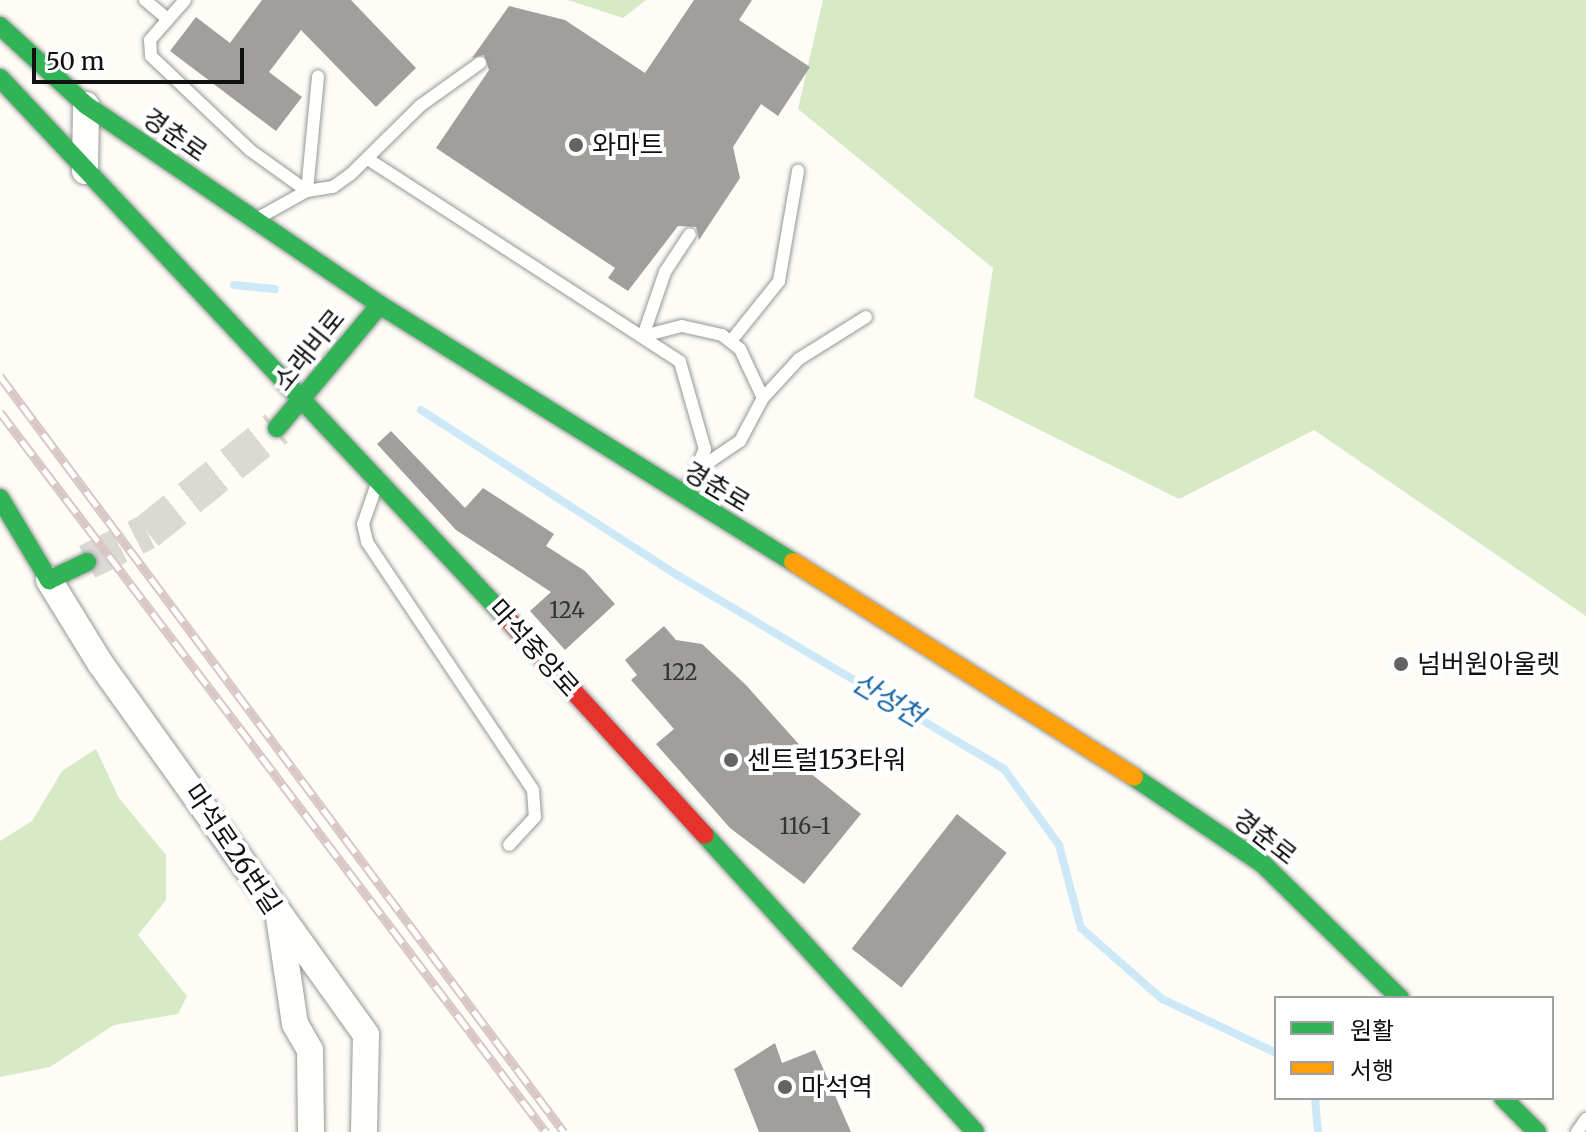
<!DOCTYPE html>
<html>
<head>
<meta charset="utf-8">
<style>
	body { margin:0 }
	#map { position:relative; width:1586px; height:1132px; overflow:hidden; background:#fdfcf7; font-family:Merriweather,"Noto Sans KR",serif }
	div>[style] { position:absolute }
	.forest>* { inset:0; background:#d8eac5 }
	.stream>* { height:8px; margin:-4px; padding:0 4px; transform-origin:4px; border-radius:4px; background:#cde8f7 }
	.building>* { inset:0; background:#a19f9c; transform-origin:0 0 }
	.secondary-tunnel>* { height:36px; margin-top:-18px; transform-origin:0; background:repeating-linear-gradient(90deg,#dad9d4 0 36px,transparent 0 54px) }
	.roads { filter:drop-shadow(0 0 2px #979795) drop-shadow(0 0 2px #979795) }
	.lane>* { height:12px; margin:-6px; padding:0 6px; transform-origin:6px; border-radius:6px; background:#fffffe }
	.street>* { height:26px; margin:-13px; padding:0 13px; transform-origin:13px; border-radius:13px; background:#fffffe }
	.fast>* { height:18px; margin:-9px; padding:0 9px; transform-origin:9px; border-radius:9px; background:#30b455 }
	.slow>* { height:18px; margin:-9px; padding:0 9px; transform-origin:9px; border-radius:9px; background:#ff9f0a }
	.jam>* { height:18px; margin:-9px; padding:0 9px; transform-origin:9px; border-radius:9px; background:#e5322d }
	.rail>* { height:9px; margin-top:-4.5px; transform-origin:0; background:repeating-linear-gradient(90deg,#fff 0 18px,#d9c6c7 0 36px); box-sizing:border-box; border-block:2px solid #d9c6c7 }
	.dots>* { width:22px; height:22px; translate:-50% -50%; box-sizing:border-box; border:4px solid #fff; border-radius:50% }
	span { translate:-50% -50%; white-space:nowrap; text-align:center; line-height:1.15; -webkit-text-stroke:8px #fff; paint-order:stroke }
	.number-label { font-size:22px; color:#353434 }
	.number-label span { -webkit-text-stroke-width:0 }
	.street-label { font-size:26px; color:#111 }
	.poi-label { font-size:26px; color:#111 }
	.left { translate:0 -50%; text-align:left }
	.water-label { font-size:28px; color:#1768a6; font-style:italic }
	.legend { position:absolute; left:1274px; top:996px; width:280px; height:104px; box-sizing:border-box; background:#fff; border:2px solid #a0a0a0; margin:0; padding:10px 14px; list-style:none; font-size:24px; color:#111 }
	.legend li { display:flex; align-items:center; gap:16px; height:40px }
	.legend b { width:40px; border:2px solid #a0a0a0 }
	.scale { position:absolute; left:32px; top:48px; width:212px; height:36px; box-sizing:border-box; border:4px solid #111; border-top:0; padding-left:10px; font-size:24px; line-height:28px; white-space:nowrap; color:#111; -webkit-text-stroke:6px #fff; paint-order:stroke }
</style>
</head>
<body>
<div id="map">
	<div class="forest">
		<i style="clip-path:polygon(568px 0,646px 0,623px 18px)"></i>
		<i style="clip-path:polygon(823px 0,1586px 0,1586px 616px,1314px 430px,1179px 499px,974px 397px,993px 268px,798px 109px)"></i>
		<i style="clip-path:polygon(96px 749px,119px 798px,166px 855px,166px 900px,138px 935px,187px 996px,178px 1014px,114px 1025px,50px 1067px,0 1077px,0 841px,32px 821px,62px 771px)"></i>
	</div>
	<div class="stream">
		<i style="left:234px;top:285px;width:41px;rotate:5.6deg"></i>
		<i style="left:421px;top:410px;width:307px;rotate:32.8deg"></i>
		<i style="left:679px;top:576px;width:378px;rotate:30.7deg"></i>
		<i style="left:1004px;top:769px;width:94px;rotate:54.1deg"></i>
		<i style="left:1059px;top:845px;width:86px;rotate:75.2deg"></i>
		<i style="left:1081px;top:928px;width:108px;rotate:41.2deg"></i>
		<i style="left:1162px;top:999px;width:126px;rotate:25.3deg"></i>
		<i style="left:1315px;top:1098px;width:34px;rotate:85deg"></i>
	</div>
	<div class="building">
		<i style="clip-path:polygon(262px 0,351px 0,416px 68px,376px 107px,301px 30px,269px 72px,302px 97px,276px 131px,170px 51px,196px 17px,230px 43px)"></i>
		<i style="clip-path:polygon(694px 0,752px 0,739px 20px,810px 67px,778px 116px,761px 104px,733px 147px,740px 178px,699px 240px,696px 227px,678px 226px,628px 291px,608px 278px,615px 268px,436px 148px,489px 70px,484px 55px,472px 58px,509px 6px,565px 20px,645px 73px)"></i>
		<i style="clip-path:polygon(391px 431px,465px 508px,483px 488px,554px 534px,546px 546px,585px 571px,615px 604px,565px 650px,530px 611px,551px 592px,456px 530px,377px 444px)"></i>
		<i style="clip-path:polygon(664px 626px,676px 640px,702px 644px,746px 685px,804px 750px,793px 759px,861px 814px,804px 884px,730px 828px,656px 744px,674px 729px,631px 680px,637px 675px,625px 660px)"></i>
		<i style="left:957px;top:814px;width:63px;height:171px;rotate:38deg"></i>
		<i style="clip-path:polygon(775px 1043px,782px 1063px,815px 1050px,851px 1132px,759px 1132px,734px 1069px)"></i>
	</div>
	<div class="secondary-tunnel">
		<i style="left:87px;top:562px;width:67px;rotate:-26.6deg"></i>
		<i style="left:147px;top:532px;width:166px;rotate:-38.7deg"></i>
	</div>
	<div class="roads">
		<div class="lane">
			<i style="left:145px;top:0;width:30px;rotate:40deg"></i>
			<i style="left:185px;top:0;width:53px;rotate:131.2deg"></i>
			<i style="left:150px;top:40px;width:16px;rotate:86deg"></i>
			<i style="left:151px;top:56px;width:137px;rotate:43.5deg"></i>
			<i style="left:250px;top:150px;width:70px;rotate:35.7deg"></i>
			<i style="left:307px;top:191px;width:26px;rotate:-9deg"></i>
			<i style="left:333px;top:187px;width:22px;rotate:-36deg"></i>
			<i style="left:351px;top:174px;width:97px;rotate:-44.6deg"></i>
			<i style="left:420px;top:106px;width:74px;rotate:-35.6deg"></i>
			<i style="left:368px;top:159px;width:372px;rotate:33deg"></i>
			<i style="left:680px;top:362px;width:91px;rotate:74deg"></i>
			<i style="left:705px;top:449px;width:46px;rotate:114.3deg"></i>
			<i style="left:260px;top:217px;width:54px;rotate:-29deg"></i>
			<i style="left:307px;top:191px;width:115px;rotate:-84.5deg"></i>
			<i style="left:643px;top:336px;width:40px;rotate:-14.4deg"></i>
			<i style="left:682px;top:326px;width:41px;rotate:12.7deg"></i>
			<i style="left:722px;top:335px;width:23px;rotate:38deg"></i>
			<i style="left:740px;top:349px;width:54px;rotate:64.9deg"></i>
			<i style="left:643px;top:336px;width:68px;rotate:-71deg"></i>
			<i style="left:665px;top:272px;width:45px;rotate:-56.7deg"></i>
			<i style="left:731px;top:341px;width:77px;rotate:-51.3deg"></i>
			<i style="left:779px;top:281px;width:112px;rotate:-80.2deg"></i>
			<i style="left:703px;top:466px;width:45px;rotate:-34deg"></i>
			<i style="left:740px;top:441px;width:49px;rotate:-61.9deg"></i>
			<i style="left:763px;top:398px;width:53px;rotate:-47.3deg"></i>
			<i style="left:799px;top:359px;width:79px;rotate:-32.1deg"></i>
			<i style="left:377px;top:484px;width:42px;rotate:109.3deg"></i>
			<i style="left:363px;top:524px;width:18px;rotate:77deg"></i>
			<i style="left:367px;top:542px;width:298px;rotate:56.2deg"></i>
			<i style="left:533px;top:790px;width:27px;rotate:86deg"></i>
			<i style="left:535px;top:817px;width:38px;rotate:133deg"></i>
			<i style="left:1577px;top:1132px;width:16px;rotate:-55deg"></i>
		</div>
		<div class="street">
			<i style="left:85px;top:171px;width:66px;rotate:-89.1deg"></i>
			<i style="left:49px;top:580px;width:97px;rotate:58.4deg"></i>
			<i style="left:100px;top:663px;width:457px;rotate:54.4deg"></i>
			<i style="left:366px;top:1035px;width:97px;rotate:91.2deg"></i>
			<i style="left:279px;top:917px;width:108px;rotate:81.5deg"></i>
			<i style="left:295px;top:1024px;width:30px;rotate:60deg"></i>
			<i style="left:310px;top:1050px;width:82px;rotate:89.3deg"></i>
		</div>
		<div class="fast">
			<i style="left:0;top:26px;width:117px;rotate:42.6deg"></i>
			<i style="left:86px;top:105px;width:356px;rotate:34.2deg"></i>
			<i style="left:380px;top:305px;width:486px;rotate:31.9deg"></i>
			<i style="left:0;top:78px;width:735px;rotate:46.82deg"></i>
			<i style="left:277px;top:428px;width:160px;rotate:-50.1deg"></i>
			<i style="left:0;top:498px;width:96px;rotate:59.1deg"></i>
			<i style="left:49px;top:580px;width:42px;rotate:-25.3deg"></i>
			<i style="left:1134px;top:777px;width:156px;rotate:34deg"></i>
			<i style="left:1263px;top:864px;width:192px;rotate:44.4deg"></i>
			<i style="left:705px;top:835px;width:401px;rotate:47.7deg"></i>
			<i style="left:1503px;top:1098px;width:48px;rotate:45deg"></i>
		</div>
		<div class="slow">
			<i style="left:793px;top:562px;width:403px;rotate:32.2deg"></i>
		</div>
		<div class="jam">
			<i style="left:503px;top:614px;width:299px;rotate:47.6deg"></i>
		</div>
	</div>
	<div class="rail">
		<i style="left:0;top:376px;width:943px;rotate:53.28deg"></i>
		<i style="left:0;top:412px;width:904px;rotate:52.83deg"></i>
	</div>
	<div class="dots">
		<i style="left:576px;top:145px;background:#646362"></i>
		<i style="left:1401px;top:664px;background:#646362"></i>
		<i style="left:731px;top:760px;background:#646362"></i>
		<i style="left:785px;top:1087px;background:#646362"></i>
	</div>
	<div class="number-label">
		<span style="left:567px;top:611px">124</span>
		<span style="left:680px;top:673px">122</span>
		<span style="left:805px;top:827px">116-1</span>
	</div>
	<div class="street-label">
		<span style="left:175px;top:135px;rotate:35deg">경춘로</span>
		<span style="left:309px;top:350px;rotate:-51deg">소래비로</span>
		<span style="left:717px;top:487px;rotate:31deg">경춘로</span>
		<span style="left:534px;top:648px;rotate:48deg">마석중앙로</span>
		<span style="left:1265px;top:837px;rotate:38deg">경춘로</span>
		<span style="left:233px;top:849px;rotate:56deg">마석로26번길</span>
	</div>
	<div class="poi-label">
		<span class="left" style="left:592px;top:145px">와마트</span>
		<span class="left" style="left:1417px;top:664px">넘버원아울렛</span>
		<span class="left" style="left:747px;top:760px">센트럴153타워</span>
		<span class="left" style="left:801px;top:1087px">마석역</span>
	</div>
	<div class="water-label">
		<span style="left:888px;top:699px;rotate:31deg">산성천</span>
	</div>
	<ul class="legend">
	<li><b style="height:10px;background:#30b455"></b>원활</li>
	<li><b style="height:10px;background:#ff9f0a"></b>서행</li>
	</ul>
	<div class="scale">50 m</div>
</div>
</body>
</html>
